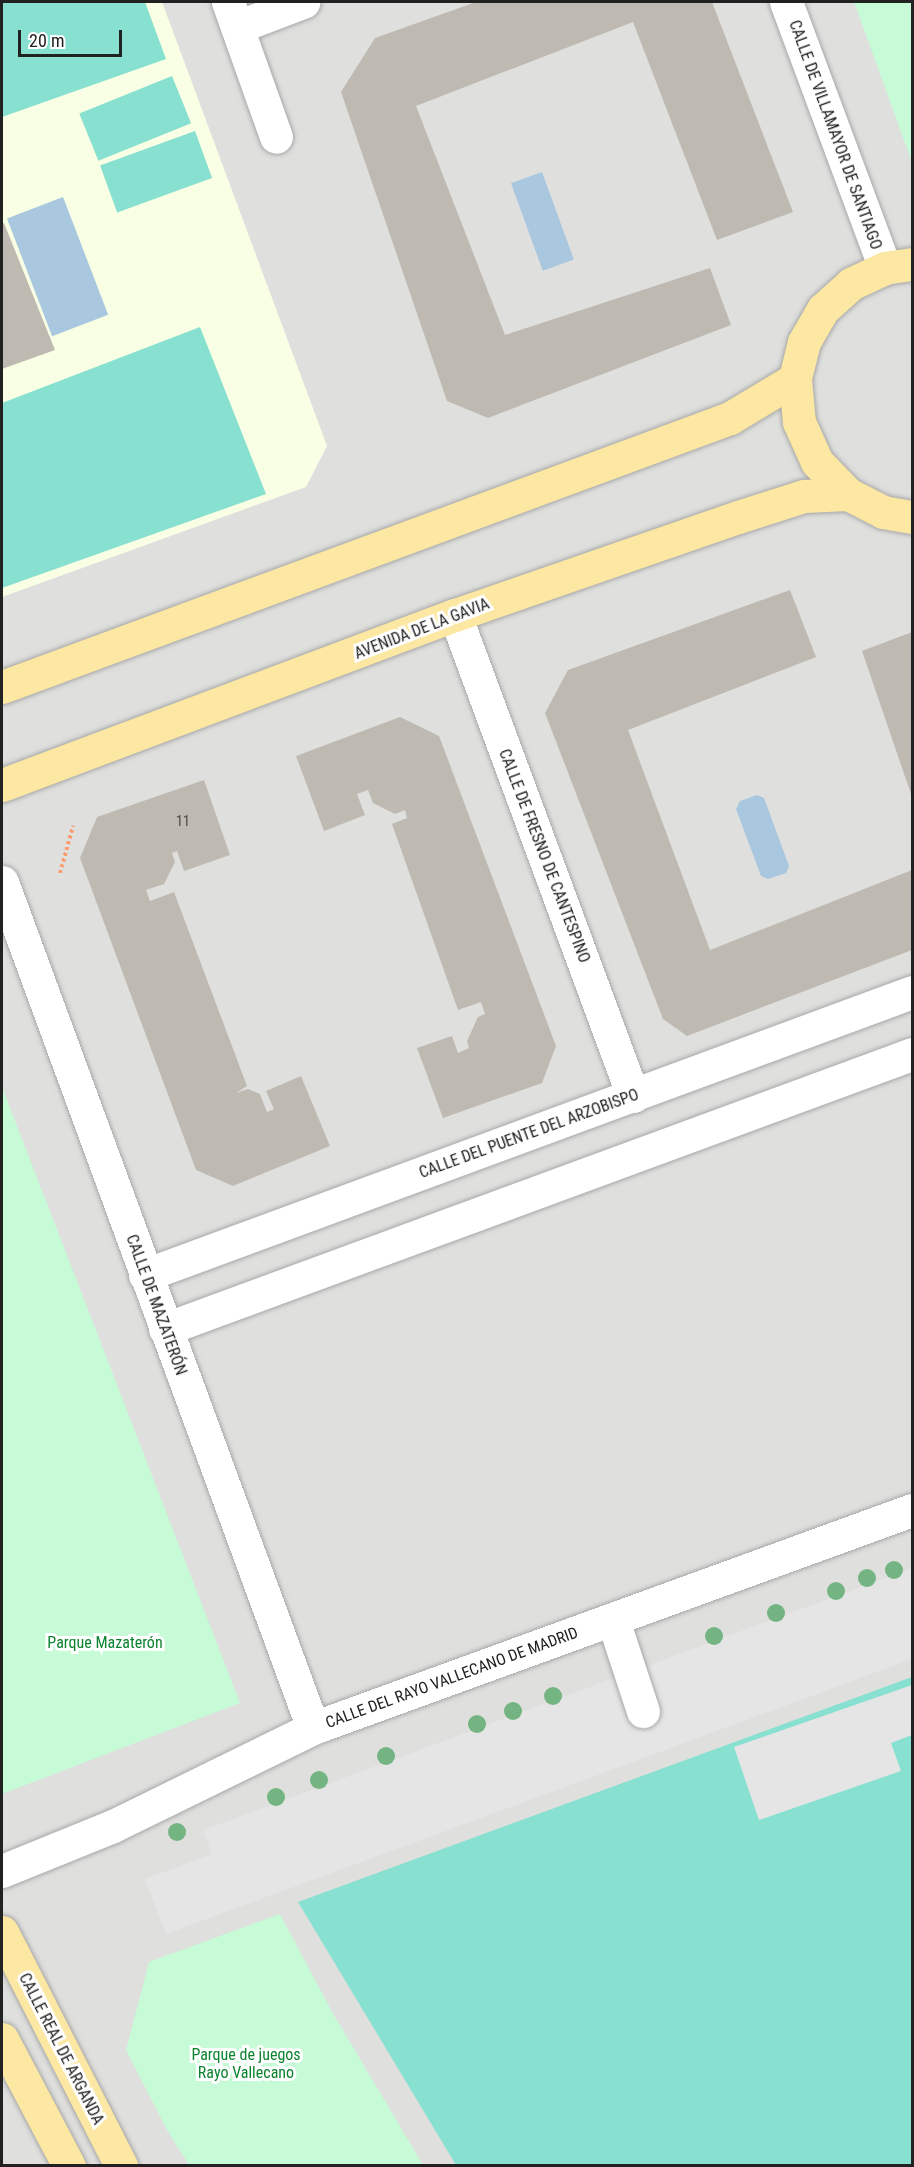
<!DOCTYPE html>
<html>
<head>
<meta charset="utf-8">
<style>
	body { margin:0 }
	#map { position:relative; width:914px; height:2167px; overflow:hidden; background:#f2f0e8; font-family:"Roboto Condensed",sans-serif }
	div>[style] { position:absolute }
	.residential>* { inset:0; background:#dfdfde; transform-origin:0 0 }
	.education>* { inset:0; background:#f9ffe4 }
	.park>* { inset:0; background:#c7fad6 }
	.pitch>* { inset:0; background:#87e0d0; transform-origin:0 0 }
	.parking>* { inset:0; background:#e5e5e5 }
	.water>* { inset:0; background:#a9c7df; transform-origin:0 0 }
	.building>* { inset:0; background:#bfbab1 }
	.path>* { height:4px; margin-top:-2px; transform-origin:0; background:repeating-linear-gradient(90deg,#fa9c71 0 3px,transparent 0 6px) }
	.roads { filter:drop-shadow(0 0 2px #a8a8a8) drop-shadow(0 0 2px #a8a8a8) }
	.minor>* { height:33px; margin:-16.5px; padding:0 16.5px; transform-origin:16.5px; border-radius:16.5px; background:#fff }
	.major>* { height:33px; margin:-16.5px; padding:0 16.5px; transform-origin:16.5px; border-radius:16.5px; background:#fce8a3 }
	.trees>* { width:18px; height:18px; margin:-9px; border-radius:50%; background:#74b482 }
	span { translate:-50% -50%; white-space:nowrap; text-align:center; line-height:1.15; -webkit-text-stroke:6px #fff; paint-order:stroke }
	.number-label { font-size:14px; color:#484745 }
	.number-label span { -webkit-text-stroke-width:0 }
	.street-label { font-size:16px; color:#212121 }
	.park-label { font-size:16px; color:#0c832f }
	.frame { position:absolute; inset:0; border:3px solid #212121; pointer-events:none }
	.scale { position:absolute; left:18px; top:30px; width:104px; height:27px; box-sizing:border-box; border:3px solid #212121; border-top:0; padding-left:8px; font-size:18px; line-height:21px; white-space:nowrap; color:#212121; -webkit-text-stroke:4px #fff; paint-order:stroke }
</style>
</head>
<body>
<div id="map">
	<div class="residential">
		<i style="left:2px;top:2px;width:910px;height:2163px"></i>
	</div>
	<div class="education">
		<i style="clip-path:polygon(2px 2px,162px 2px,327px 446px,306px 487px,2px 597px)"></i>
	</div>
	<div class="park">
		<i style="clip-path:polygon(854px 2px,912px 2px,912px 163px,909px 154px)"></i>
		<i style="clip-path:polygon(2px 1087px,240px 1703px,2px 1794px)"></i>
		<i style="clip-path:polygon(280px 1914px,331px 2010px,423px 2165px,189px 2165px,167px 2130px,126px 2050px,149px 1962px)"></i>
	</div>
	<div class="pitch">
		<i style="clip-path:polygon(2px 2px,145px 2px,166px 59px,2px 117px)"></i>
		<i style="left:172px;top:76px;width:51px;height:100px;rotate:68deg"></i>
		<i style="left:195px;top:131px;width:50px;height:101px;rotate:70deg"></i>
		<i style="clip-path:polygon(200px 327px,266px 494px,2px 588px,2px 403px)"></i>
		<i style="clip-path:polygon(912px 1677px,912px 2165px,456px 2165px,298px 1902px)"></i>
	</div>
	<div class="parking">
		<i style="clip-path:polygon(912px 1568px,912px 1659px,166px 1934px,145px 1879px,212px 1854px,203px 1830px)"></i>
		<i style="clip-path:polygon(912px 1685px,912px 1735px,891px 1743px,901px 1771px,759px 1820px,734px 1747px)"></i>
	</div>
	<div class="water">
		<i style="left:542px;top:172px;width:93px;height:33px;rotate:70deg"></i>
		<i style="left:63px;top:197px;width:126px;height:60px;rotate:69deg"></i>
		<i style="clip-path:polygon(757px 795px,764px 798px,789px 866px,786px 873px,768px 879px,761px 876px,736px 809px,740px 801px)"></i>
	</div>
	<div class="building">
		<i style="clip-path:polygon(476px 2px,712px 2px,793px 212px,717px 240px,633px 22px,416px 106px,505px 335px,710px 268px,731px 325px,488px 418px,447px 401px,341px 92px,375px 38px)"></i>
		<i style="clip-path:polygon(4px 223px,55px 350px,2px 369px,2px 224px)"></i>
		<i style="clip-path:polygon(790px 590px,816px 657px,628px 730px,710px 950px,912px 870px,912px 950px,687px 1036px,663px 1019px,545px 713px,568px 670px)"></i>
		<i style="clip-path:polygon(912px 632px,912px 797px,862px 651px)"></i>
		<i style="clip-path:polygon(400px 717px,439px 736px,556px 1046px,542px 1083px,443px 1118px,417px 1048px,452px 1036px,458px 1053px,469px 1048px,467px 1041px,478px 1017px,485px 1014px,481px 1002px,458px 1010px,392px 824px,407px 818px,405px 810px,395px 814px,373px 803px,368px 790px,357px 794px,365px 815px,324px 831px,296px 756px)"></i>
		<i style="clip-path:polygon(204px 780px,230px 855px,184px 871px,177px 851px,172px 853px,175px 862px,164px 884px,146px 890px,150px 901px,174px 892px,247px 1086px,236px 1093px,248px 1089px,260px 1094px,267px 1112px,274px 1109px,266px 1091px,301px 1076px,330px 1146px,233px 1186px,196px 1170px,80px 858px,97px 817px)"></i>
	</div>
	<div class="path">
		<i style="left:60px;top:873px;width:49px;rotate:-74.5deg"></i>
	</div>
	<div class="roads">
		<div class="minor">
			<i style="left:228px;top:2px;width:143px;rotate:70.4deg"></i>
			<i style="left:786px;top:2px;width:284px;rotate:69.6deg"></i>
			<i style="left:237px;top:27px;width:71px;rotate:-20.7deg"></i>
			<i style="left:455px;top:615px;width:513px;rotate:69.69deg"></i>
			<i style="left:2px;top:882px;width:901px;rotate:69.82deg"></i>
			<i style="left:145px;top:1275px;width:818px;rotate:-20.25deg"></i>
			<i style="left:165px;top:1329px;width:796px;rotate:-20.21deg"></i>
			<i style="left:613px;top:1620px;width:96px;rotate:71.8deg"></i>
			<i style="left:2px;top:1871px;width:120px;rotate:-22.1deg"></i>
			<i style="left:113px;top:1826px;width:223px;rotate:-26.1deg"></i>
			<i style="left:313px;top:1728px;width:637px;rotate:-20deg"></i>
		</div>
		<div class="major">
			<i style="left:912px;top:264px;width:27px;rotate:172deg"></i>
			<i style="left:885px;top:268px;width:38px;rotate:155deg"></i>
			<i style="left:851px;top:284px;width:38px;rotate:138deg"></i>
			<i style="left:823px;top:309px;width:38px;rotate:120deg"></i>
			<i style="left:804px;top:342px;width:38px;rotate:104deg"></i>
			<i style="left:795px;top:379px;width:43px;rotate:84.7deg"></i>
			<i style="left:799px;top:422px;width:44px;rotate:65.8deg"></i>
			<i style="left:817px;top:462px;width:45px;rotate:45.9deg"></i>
			<i style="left:848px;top:494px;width:39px;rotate:27deg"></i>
			<i style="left:883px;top:512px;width:29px;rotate:10deg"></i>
			<i style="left:2px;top:687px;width:776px;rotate:-20.28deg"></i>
			<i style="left:730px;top:418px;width:76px;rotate:-31deg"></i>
			<i style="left:2px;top:785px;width:484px;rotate:-20.6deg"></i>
			<i style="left:455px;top:615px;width:299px;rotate:-19.1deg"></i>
			<i style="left:738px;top:517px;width:69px;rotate:-17.7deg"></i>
			<i style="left:804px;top:496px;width:44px;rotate:-2.6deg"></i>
			<i style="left:2px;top:1932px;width:263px;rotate:63deg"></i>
			<i style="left:2px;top:2039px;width:144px;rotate:62.2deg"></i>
		</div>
	</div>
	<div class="trees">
		<i style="left:894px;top:1570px"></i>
		<i style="left:867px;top:1578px"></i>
		<i style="left:836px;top:1591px"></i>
		<i style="left:776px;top:1613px"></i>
		<i style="left:714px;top:1636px"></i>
		<i style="left:553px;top:1696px"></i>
		<i style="left:513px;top:1711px"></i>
		<i style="left:477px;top:1724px"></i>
		<i style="left:386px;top:1756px"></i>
		<i style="left:319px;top:1780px"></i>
		<i style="left:276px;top:1797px"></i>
		<i style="left:177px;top:1832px"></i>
	</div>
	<div class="number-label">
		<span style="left:183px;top:821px">11</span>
	</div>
	<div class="street-label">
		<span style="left:835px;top:135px;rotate:70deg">CALLE DE VILLAMAYOR DE SANTIAGO</span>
		<span style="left:422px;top:629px;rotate:-21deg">AVENIDA DE LA GAVIA</span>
		<span style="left:544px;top:856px;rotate:69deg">CALLE DE FRESNO DE CANTESPINO</span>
		<span style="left:529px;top:1134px;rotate:-20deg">CALLE DEL PUENTE DEL ARZOBISPO</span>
		<span style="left:156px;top:1305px;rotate:70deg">CALLE DE MAZATERÓN</span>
		<span style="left:452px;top:1678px;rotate:-20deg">CALLE DEL RAYO VALLECANO DE MADRID</span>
		<span style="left:61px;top:2049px;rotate:63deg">CALLE REAL DE ARGANDA</span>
	</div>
	<div class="park-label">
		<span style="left:105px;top:1643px">Parque Mazaterón</span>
		<span style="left:246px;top:2064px">Parque de juegos<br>Rayo Vallecano</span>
	</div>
	<div class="frame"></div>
	<div class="scale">20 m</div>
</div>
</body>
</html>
